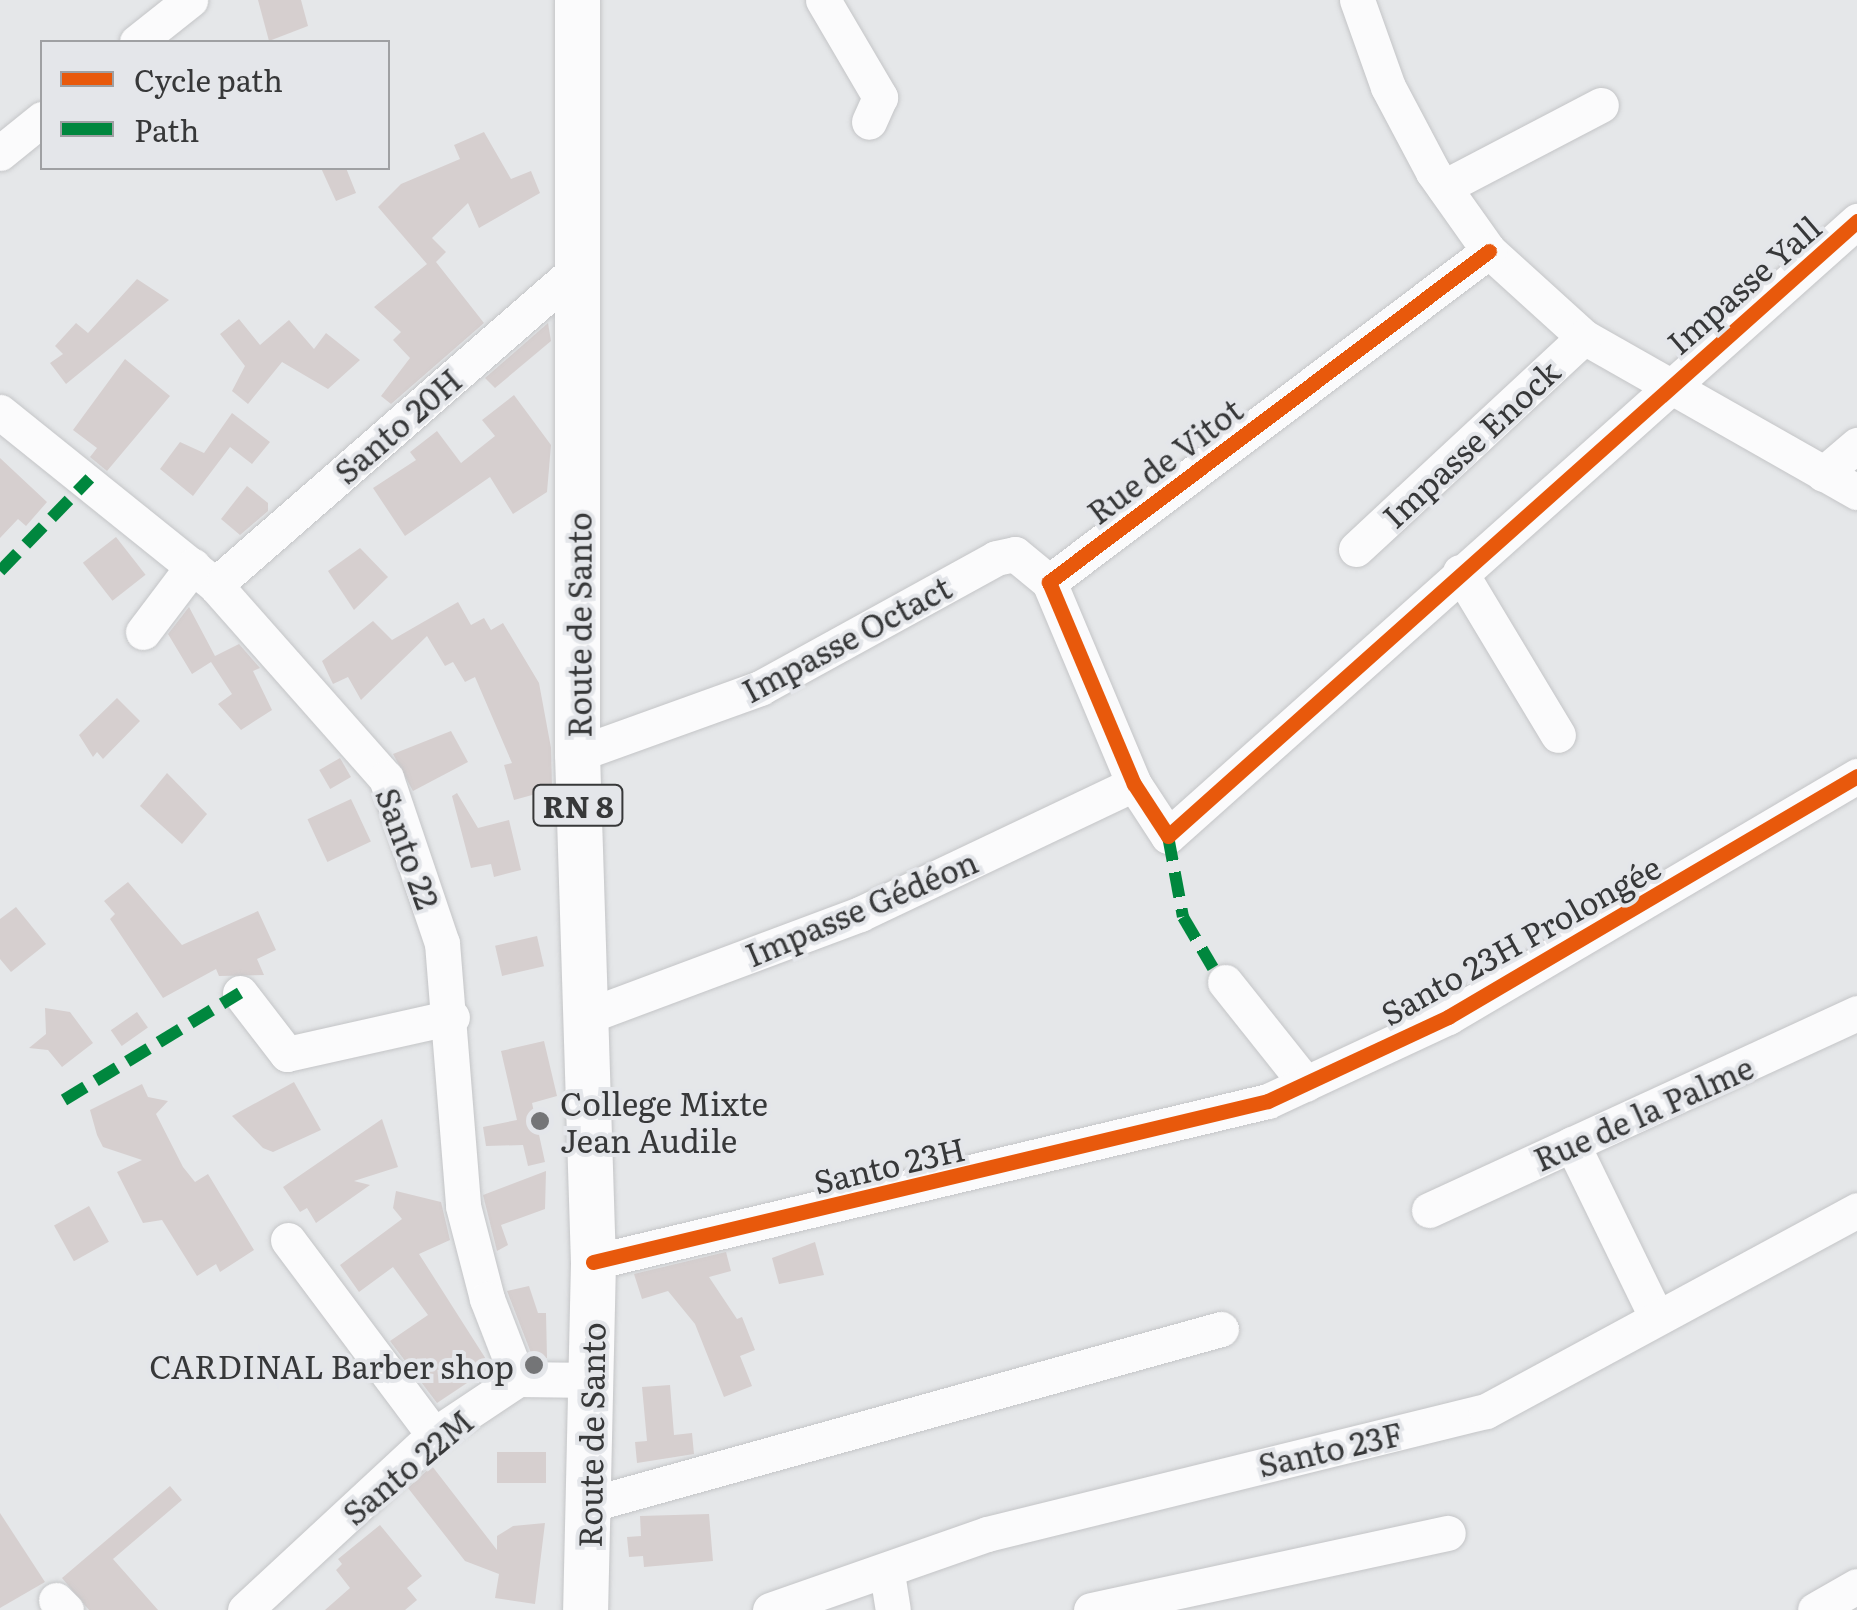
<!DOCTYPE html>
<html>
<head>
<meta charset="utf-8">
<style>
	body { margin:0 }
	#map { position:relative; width:1857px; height:1610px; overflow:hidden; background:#e5e7e9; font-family:Literata,serif }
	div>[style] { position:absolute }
	.building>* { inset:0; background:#d6cfcf; transform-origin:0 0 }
	.roads { filter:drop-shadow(0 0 2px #c4c5c7) drop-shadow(0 0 2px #c4c5c7) }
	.minor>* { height:35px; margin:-17.5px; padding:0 17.5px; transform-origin:17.5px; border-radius:17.5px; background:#fbfbfc }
	.major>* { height:45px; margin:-22.5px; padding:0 22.5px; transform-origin:22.5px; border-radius:22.5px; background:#fbfbfc }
	.quiet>* { height:12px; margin-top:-6px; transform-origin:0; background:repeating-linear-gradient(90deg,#00873e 0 25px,transparent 0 37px) }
	.cycleway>* { height:15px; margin:-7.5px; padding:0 7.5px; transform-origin:7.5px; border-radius:7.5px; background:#e8590c }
	.dots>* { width:28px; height:28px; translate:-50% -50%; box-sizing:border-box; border:5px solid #e4e6ea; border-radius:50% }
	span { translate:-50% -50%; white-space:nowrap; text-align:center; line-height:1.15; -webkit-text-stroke:8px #e4e6ea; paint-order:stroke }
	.shield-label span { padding:2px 8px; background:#e4e6ea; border:2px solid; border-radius:8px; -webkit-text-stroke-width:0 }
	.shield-label { font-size:30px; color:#373839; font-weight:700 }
	.street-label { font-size:32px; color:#373839 }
	.poi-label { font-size:32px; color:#373839 }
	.left { translate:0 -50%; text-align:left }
	.right { translate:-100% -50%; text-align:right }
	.legend { position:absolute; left:40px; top:40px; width:350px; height:130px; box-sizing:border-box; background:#e4e6ea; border:2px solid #9fa0a3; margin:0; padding:12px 18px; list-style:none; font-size:30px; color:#373839 }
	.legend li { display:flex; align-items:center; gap:20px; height:50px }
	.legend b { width:50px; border:2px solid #9fa0a3 }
</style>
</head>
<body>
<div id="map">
	<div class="building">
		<i style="clip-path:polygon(258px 0,301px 0,308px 26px,269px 41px)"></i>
		<i style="clip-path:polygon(484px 132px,511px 179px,531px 171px,540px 193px,479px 228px,468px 203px,432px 238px,446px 252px,436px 262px,484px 323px,391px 404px,381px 396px,410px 358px,393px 340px,401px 332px,374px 307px,427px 264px,378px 207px,401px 184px,460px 159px,454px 145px)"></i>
		<i style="clip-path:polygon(321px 168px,346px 168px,356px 193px,336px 201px)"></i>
		<i style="clip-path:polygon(137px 279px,169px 300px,66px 384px,50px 363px,63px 354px,55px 346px,76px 323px,88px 333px)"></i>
		<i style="clip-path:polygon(239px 319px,260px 345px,289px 320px,314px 349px,326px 333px,360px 360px,328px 389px,282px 362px,248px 404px,232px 391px,245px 366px,220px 334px)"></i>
		<i style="clip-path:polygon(548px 323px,551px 341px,495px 388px,485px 378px)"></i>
		<i style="clip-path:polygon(125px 359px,170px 396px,107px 471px,90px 457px,97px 448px,73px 430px)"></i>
		<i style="clip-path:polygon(514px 395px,551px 445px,547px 492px,513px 514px,490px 477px,405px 536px,373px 488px,416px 460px,410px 452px,437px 431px,461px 463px,495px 436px,482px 420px)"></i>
		<i style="clip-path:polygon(232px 413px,270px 442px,252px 464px,230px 447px,193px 496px,160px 469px,180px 442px,204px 453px)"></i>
		<i style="clip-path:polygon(0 458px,47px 502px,26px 526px,18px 519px,0 538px)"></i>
		<i style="clip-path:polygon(247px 486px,268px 503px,268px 511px,240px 535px,221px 519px)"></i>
		<i style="left:116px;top:537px;width:48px;height:42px;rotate:52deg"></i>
		<i style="clip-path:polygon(360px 548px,388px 577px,354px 610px,328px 571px)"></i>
		<i style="clip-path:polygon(458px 602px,471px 625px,484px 618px,491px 630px,503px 623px,539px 683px,551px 748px,552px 786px,543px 792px,514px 800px,504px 765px,512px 763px,475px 677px,465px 682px,453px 662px,445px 666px,427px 636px,361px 700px,348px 677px,333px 684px,322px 661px,373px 621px,392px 640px)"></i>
		<i style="clip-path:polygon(189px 607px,215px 656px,239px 644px,260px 668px,253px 671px,272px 710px,241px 730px,218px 704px,232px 694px,211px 662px,192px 674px,168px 634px)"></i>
		<i style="clip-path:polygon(117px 698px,140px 721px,103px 759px,97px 752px,93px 757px,79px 735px)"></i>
		<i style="clip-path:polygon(451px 731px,468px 762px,413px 791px,393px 754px)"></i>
		<i style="left:340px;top:758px;width:22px;height:24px;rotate:60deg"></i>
		<i style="clip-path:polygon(167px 773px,207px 814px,182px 844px,140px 806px)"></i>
		<i style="clip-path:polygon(457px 793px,478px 828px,509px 820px,521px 870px,494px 877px,491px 864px,471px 868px,452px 796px)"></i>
		<i style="left:351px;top:799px;width:47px;height:48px;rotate:65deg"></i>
		<i style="clip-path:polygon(128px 882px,182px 945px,258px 911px,276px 950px,257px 959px,264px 975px,219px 976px,216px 969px,163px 998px,110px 919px,115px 914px,104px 901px)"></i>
		<i style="clip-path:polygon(16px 907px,46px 944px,11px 972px,0 959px,0 919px)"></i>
		<i style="left:537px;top:936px;width:31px;height:43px;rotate:77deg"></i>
		<i style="clip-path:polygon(45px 1008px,70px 1012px,93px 1043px,62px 1067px,48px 1050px,29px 1048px,46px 1034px)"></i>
		<i style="left:137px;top:1012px;width:19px;height:32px;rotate:55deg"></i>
		<i style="clip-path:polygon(544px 1041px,557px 1096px,532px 1103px,545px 1162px,528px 1166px,523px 1145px,486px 1146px,483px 1127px,517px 1120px,501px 1051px)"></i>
		<i style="clip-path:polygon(294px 1082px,321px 1130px,273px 1152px,263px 1148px,232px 1116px)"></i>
		<i style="clip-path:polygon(142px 1084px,148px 1097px,168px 1101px,156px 1114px,183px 1167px,195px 1182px,208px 1174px,254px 1250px,220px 1272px,216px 1264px,197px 1276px,162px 1220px,143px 1223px,117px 1172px,142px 1160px,103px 1147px,97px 1135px,90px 1110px)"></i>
		<i style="clip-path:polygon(382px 1119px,398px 1167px,354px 1181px,370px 1185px,316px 1223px,307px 1208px,300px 1212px,283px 1187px)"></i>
		<i style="clip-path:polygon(546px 1171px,545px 1209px,501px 1225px,508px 1245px,497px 1251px,483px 1195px)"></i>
		<i style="clip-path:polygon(396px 1191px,441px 1202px,450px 1240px,419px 1254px,491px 1367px,437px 1403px,390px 1341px,428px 1315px,393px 1267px,359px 1292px,340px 1265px,402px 1219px,393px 1208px)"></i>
		<i style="left:89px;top:1206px;width:41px;height:40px;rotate:61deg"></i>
		<i style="clip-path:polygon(815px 1242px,824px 1275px,779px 1284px,772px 1258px)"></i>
		<i style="clip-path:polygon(726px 1252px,731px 1271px,709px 1277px,737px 1319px,742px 1317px,755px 1350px,740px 1356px,752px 1386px,724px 1397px,695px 1324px,668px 1291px,642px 1299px,634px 1274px)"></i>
		<i style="clip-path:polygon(529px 1286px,538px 1313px,546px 1313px,547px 1358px,533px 1358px,507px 1291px)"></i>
		<i style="clip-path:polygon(670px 1385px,674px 1435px,692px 1433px,694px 1454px,637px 1463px,635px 1442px,647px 1441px,642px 1387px)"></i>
		<i style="left:497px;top:1452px;width:49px;height:31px"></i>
		<i style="clip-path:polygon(432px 1466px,497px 1550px,497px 1536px,513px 1526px,545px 1523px,535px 1604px,495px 1598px,499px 1574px,465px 1561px,408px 1488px)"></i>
		<i style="clip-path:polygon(170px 1486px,182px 1500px,113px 1559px,158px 1610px,89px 1610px,62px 1578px)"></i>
		<i style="clip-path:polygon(0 1513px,45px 1582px,0 1608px)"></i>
		<i style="clip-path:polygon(709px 1514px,713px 1561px,644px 1567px,643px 1556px,629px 1557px,627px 1537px,641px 1536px,640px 1516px)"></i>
		<i style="clip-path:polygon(380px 1525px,422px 1576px,407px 1588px,417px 1600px,405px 1610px,325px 1610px,350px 1588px,336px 1570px,342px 1564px,338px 1559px)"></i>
	</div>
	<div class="roads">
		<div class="minor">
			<i style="left:823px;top:0;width:113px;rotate:59.6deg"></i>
			<i style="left:880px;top:97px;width:27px;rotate:114deg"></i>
			<i style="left:1357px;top:0;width:92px;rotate:70.4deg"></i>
			<i style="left:1388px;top:87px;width:96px;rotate:62.1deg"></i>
			<i style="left:1433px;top:172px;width:97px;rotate:54.7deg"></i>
			<i style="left:1489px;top:251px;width:128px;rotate:42.2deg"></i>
			<i style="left:1584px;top:337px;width:314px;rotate:29.6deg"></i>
			<i style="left:137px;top:42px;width:68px;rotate:-38.4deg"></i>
			<i style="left:0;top:153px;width:54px;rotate:-39deg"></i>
			<i style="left:1444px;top:187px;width:177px;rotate:-27.6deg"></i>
			<i style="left:1489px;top:251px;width:551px;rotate:143.05deg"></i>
			<i style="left:1049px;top:582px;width:219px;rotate:67.2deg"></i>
			<i style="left:1134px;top:784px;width:62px;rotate:56.8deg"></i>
			<i style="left:1168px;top:836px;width:924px;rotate:-41.75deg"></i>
			<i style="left:0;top:412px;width:276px;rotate:38.8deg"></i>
			<i style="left:215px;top:585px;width:258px;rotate:48.5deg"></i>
			<i style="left:386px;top:778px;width:174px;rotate:71.3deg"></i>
			<i style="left:442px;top:943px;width:264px;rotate:85.4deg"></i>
			<i style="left:463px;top:1206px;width:96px;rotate:75.5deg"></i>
			<i style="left:487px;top:1299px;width:86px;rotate:68.8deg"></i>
			<i style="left:1823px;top:474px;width:45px;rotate:-40.5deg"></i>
			<i style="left:1356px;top:549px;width:311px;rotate:-42.9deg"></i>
			<i style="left:1460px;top:572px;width:190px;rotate:59deg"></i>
			<i style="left:215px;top:585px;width:484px;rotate:-41.1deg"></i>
			<i style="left:143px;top:632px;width:83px;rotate:-52.9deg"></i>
			<i style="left:577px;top:754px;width:195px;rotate:-19.8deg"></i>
			<i style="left:760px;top:688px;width:269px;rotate:-28.8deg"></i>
			<i style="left:996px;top:558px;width:19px;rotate:-12deg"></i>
			<i style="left:1015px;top:554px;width:44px;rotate:39.5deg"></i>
			<i style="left:1225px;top:982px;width:130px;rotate:51.5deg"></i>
			<i style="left:240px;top:993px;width:77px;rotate:52.4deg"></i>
			<i style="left:287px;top:1054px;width:169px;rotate:-12.6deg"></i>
			<i style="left:582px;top:1018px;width:297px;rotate:-20.5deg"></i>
			<i style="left:860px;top:914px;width:303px;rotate:-25.4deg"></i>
			<i style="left:1572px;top:1144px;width:189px;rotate:64deg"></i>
			<i style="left:1429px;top:1210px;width:471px;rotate:-24.7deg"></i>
			<i style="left:288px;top:1240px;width:244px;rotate:53.2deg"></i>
			<i style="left:593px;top:1262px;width:694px;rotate:-13.42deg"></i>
			<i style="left:1268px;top:1101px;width:199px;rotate:-25deg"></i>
			<i style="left:1448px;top:1017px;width:475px;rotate:-30.5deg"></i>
			<i style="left:588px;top:1505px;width:657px;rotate:-15.54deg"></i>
			<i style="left:887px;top:1573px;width:37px;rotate:81deg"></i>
			<i style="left:56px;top:1600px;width:14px;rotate:45deg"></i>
			<i style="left:245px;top:1610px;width:258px;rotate:-42.8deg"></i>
			<i style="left:434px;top:1435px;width:101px;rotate:-33.7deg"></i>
			<i style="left:518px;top:1379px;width:75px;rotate:0.8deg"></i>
			<i style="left:770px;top:1610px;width:230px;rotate:-19.3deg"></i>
			<i style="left:987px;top:1534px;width:514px;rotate:-13.85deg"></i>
			<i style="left:1486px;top:1411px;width:422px;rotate:-28.4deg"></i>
			<i style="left:1091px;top:1610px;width:365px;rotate:-12.2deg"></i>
			<i style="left:1815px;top:1610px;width:48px;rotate:-29.7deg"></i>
		</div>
		<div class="major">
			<i style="left:577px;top:0;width:754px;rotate:90deg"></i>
			<i style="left:577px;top:754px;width:508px;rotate:88.2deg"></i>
			<i style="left:593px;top:1262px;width:348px;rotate:91.3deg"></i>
		</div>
	</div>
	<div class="quiet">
		<i style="left:0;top:571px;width:129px;rotate:-45.9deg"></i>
		<i style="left:1168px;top:836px;width:82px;rotate:79.5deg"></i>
		<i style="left:1183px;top:917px;width:59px;rotate:59.5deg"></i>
		<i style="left:64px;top:1100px;width:206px;rotate:-31.3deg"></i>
	</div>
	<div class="cycleway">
		<i style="left:1489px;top:251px;width:551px;rotate:143.05deg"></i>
		<i style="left:1049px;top:582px;width:219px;rotate:67.2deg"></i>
		<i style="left:1134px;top:784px;width:62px;rotate:56.8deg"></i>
		<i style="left:1168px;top:836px;width:924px;rotate:-41.75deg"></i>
		<i style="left:593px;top:1262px;width:694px;rotate:-13.42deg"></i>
		<i style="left:1268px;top:1101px;width:199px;rotate:-25deg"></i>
		<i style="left:1448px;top:1017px;width:475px;rotate:-30.5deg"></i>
	</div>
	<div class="dots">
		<i style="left:540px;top:1121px;background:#747577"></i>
		<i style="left:534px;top:1365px;background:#747577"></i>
	</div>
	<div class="shield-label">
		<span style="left:578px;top:805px">RN 8</span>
	</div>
	<div class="street-label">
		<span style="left:1743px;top:284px;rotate:-41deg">Impasse Yall</span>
		<span style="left:397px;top:425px;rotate:-41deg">Santo 20H</span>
		<span style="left:1470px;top:443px;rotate:-43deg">Impasse Enock</span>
		<span style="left:1164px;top:460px;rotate:-37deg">Rue de Vitot</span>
		<span style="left:578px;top:625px;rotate:-90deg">Route de Santo</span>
		<span style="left:846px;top:638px;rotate:-28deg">Impasse Octact</span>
		<span style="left:409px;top:848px;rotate:70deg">Santo 22</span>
		<span style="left:861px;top:907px;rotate:-23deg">Impasse Gédéon</span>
		<span style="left:1520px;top:939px;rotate:-29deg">Santo 23H Prolongée</span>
		<span style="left:1643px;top:1112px;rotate:-24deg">Rue de la Palme</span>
		<span style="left:889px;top:1164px;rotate:-13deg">Santo 23H</span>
		<span style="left:590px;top:1435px;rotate:-89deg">Route de Santo</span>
		<span style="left:1330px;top:1448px;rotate:-13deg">Santo 23F</span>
		<span style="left:407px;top:1466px;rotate:-40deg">Santo 22M</span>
	</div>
	<div class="poi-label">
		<span class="left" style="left:560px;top:1121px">College Mixte<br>Jean Audile</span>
		<span class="right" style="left:514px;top:1365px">CARDINAL Barber shop</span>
	</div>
	<ul class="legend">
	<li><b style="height:12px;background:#e8590c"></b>Cycle path</li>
	<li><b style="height:12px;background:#00873e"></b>Path</li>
	</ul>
</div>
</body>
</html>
